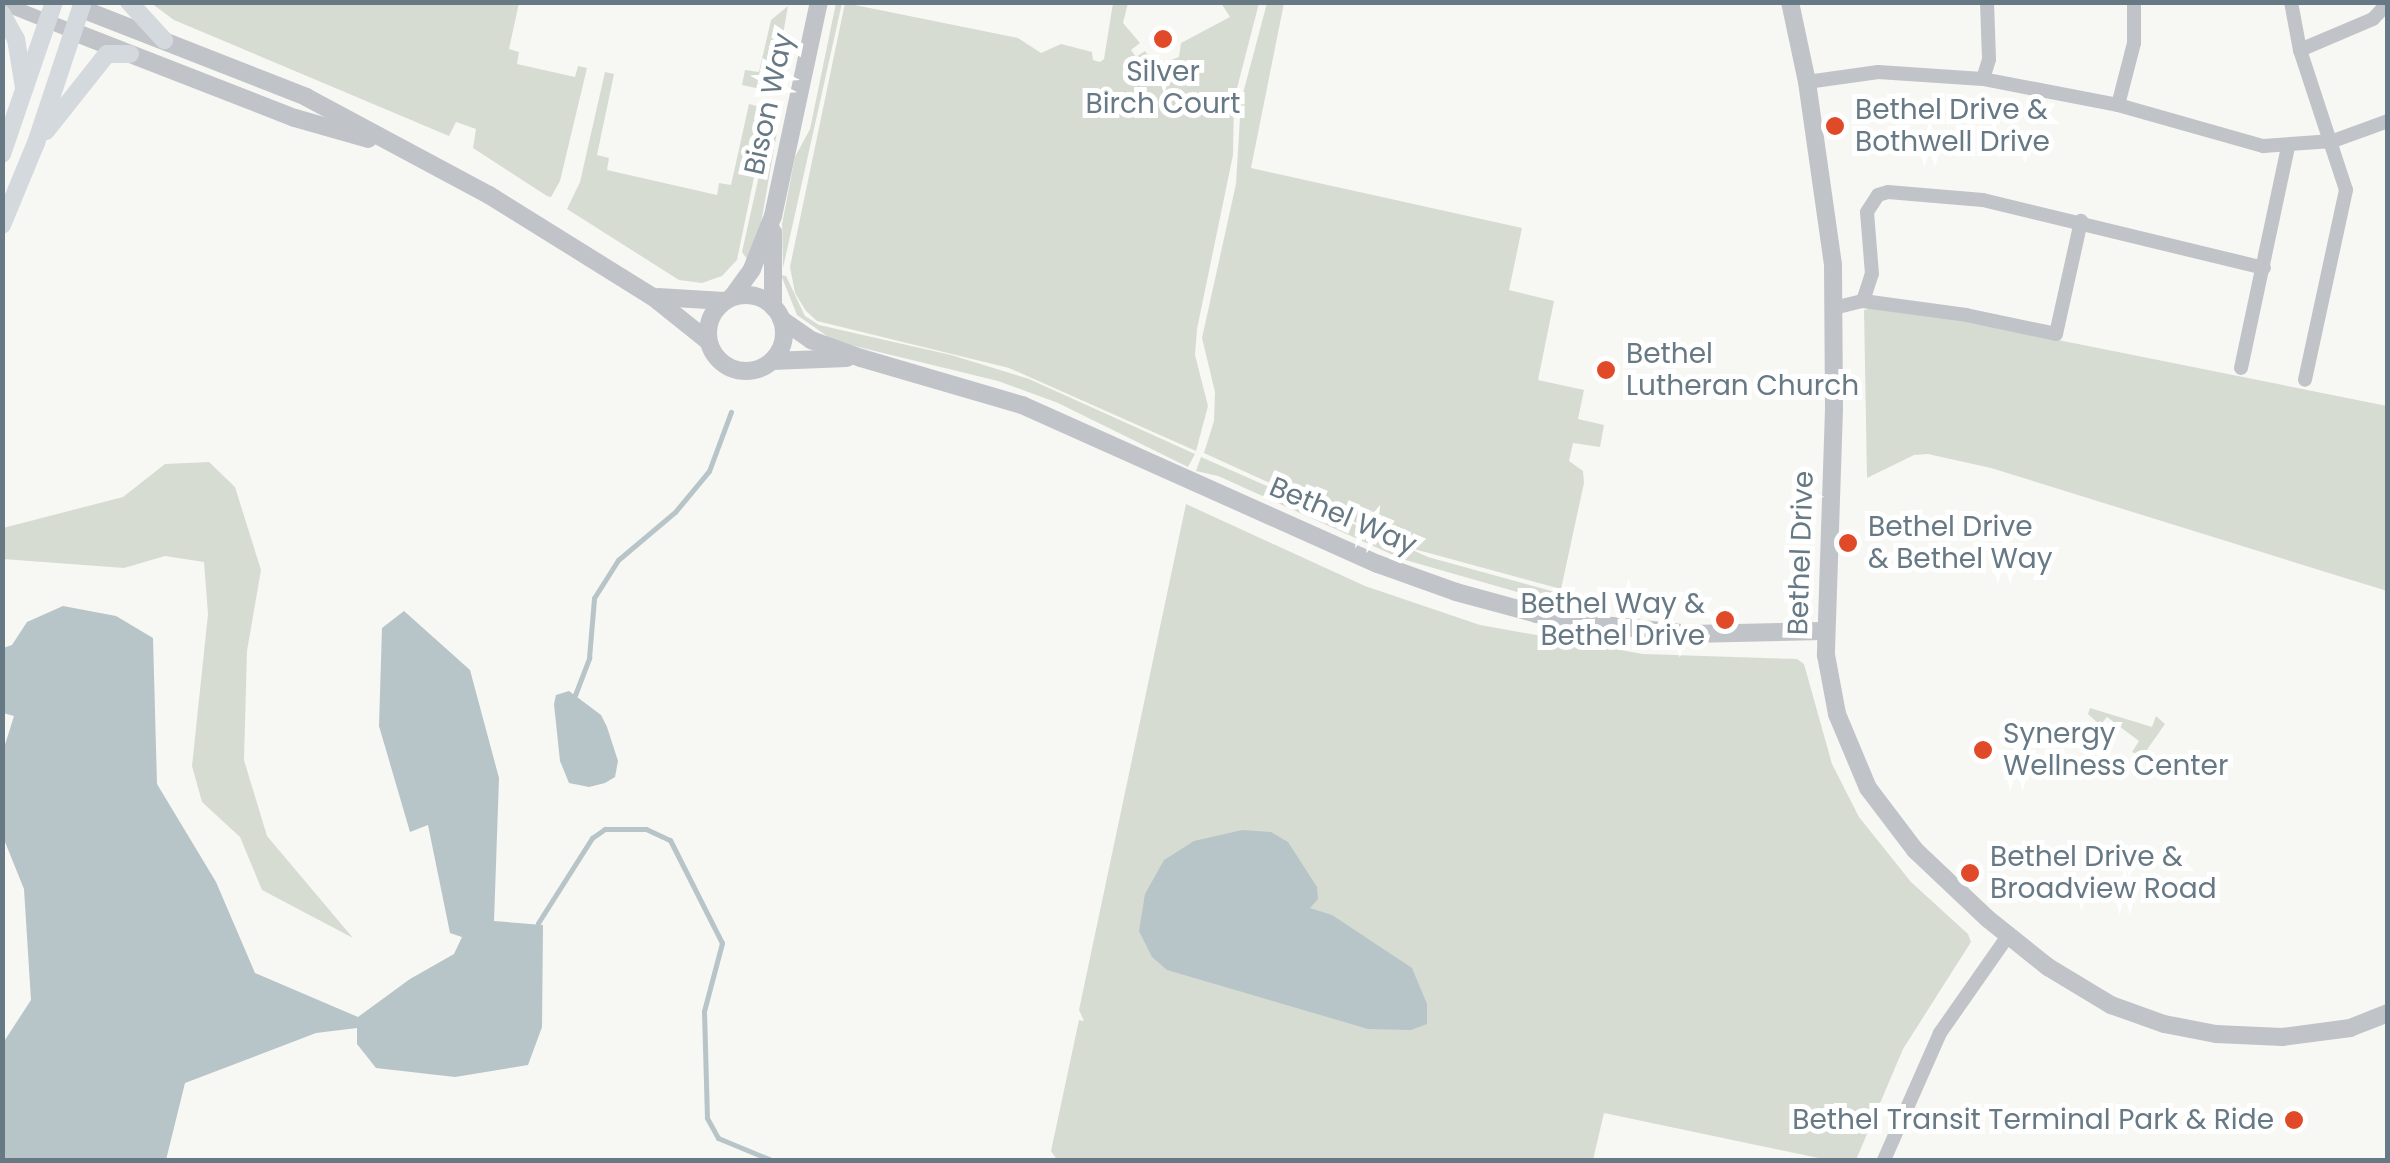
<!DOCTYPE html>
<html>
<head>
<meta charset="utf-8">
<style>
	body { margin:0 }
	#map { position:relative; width:2390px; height:1163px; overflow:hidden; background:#f7f7f4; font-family:Poppins,sans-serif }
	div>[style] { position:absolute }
	.green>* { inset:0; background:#d7dcd3 }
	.water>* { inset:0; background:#b7c4c8 }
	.stream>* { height:5px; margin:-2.5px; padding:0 2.5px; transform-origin:2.5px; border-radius:2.5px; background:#b7c4c8 }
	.minor>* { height:14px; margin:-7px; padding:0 7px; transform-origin:7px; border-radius:7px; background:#c0c4c8 }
	.tertiary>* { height:18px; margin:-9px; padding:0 9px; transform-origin:9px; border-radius:9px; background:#c0c4c8 }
	.tertiary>.ring { margin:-9px; padding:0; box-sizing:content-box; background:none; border:18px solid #c0c4c8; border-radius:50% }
	.secondary>* { height:18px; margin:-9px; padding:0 9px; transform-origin:9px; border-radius:9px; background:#d4d9dd }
	.dots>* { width:28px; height:28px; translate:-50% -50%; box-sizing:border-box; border:5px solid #fff; border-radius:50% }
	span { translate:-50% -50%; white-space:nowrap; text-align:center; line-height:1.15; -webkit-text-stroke:10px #fff; paint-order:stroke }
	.poi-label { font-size:28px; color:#667985 }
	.left { translate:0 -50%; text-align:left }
	.right { translate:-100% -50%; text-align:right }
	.street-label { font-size:28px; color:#667985 }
	.frame { position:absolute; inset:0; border:5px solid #667985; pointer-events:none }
</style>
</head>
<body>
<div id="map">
	<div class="green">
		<i style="clip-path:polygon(151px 3px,519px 3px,509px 49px,519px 52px,517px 64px,575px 77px,578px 66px,587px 68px,560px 181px,551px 197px,547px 196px,473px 148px,476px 129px,456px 122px,449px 136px,174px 20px)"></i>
		<i style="clip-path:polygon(836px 3px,842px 3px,783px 268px,782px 224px,795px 157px,810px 129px)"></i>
		<i style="clip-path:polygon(845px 3px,1018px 38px,1041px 53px,1061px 44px,1092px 52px,1093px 60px,1100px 62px,1104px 59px,1113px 3px,1128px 3px,1123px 23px,1140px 43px,1131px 50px,1136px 57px,1145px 51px,1156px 66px,1179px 57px,1181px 43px,1230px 17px,1221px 3px,1259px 3px,1234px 100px,1233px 155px,1197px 329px,1195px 355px,1208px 406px,1196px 451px,1009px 368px,817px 321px,806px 311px,795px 293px,790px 267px)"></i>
		<i style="clip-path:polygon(1267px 3px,1284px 3px,1251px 168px,1522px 228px,1509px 290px,1554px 301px,1538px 380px,1584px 390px,1578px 419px,1604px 425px,1600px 447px,1573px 443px,1569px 461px,1583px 471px,1584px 483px,1561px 589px,1414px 549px,1204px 453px,1214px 421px,1215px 392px,1202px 338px,1236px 184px,1241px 101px)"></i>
		<i style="clip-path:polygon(788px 6px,774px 86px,770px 91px,742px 85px,745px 70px,759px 72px,771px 20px)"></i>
		<i style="clip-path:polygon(605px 72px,614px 74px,597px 155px,609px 158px,607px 170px,717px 195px,719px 183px,731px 185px,749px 104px,768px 109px,737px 260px,722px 276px,702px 283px,679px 280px,567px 209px,580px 182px)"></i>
		<i style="clip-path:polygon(773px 113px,777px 132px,760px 229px,749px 262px,742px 252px)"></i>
		<i style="clip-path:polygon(781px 275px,786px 276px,805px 316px,819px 325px,951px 355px,1029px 379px,1195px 454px,1188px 467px,1058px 403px,998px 381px,834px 341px,797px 315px)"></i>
		<i style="clip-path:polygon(1884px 305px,2387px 406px,2387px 591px,1991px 468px,1928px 454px,1914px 455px,1867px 478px,1864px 310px)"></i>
		<i style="clip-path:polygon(1201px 457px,1428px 557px,1559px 593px,1549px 601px,1402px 559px,1218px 476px,1196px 471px)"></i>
		<i style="clip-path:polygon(209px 462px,235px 487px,261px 570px,247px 651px,244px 760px,267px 836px,353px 938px,262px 890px,240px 837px,202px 802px,192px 766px,208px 614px,204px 562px,165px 556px,124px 568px,3px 559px,3px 528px,123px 497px,165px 464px)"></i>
		<i style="clip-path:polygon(1186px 504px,1365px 586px,1480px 625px,1643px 654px,1797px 659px,1804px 664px,1832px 764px,1859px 817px,1911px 882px,1968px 934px,1971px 942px,1903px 1049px,1856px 1160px,1828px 1160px,1604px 1113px,1593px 1160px,1057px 1160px,1051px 1151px,1079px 1020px,1084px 1021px,1079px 1010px)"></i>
		<i style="clip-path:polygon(2090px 708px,2152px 727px,2156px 716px,2165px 724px,2144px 754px,2137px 754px,2132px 752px,2139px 741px,2107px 717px,2100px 725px,2088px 714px)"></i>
	</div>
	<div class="water">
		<i style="clip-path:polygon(63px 606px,116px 616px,153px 638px,157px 784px,216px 882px,255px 973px,358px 1017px,410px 979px,454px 954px,462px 937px,450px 933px,428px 825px,410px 832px,379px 726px,382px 628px,404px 611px,470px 670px,499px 778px,494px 921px,543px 925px,542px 1027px,528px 1065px,455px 1077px,376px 1068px,357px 1044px,357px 1028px,316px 1033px,185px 1083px,166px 1160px,3px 1160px,3px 1043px,31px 1000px,24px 889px,3px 837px,3px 751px,14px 716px,3px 713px,3px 648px,12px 645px,27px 622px)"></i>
		<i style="clip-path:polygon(569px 691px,601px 715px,607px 727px,618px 761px,615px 777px,605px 783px,589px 787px,569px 783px,560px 761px,554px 704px,556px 695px)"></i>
		<i style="clip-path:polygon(1242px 830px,1271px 832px,1288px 842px,1317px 887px,1318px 899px,1310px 908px,1332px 915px,1412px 968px,1427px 1004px,1427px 1024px,1411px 1030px,1368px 1029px,1167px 970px,1152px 957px,1139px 931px,1145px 894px,1164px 860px,1194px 841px)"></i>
	</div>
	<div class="stream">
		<i style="left:575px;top:695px;width:40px;rotate:-69deg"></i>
		<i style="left:589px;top:658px;width:60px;rotate:-85.2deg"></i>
		<i style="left:594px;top:598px;width:45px;rotate:-57.7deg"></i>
		<i style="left:618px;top:560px;width:75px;rotate:-40.1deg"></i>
		<i style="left:675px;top:512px;width:53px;rotate:-50.3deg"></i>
		<i style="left:709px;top:471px;width:63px;rotate:-69.6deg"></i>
		<i style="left:538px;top:923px;width:101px;rotate:-57.6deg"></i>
		<i style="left:592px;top:838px;width:16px;rotate:-35deg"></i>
		<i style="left:605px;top:829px;width:41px"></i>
		<i style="left:646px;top:829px;width:26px;rotate:25deg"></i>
		<i style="left:670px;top:840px;width:115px;rotate:63.2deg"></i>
		<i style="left:722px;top:943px;width:70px;rotate:104.8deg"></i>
		<i style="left:704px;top:1011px;width:107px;rotate:88.4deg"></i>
		<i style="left:707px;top:1118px;width:23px;rotate:61deg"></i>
		<i style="left:718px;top:1138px;width:57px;rotate:22.5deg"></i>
	</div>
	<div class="minor">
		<i style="left:2291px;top:2px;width:49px;rotate:79.4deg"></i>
		<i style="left:2300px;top:50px;width:147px;rotate:71.8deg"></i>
		<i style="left:2346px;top:190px;width:194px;rotate:102.2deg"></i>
		<i style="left:2px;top:3px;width:78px;rotate:21.9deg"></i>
		<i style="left:2300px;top:50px;width:79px;rotate:-23deg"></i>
		<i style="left:2373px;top:19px;width:22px;rotate:-47deg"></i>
		<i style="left:1983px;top:79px;width:21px;rotate:-73deg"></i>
		<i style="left:1989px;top:59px;width:57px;rotate:-92deg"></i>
		<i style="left:1807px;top:82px;width:72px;rotate:-8deg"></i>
		<i style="left:1878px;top:72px;width:105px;rotate:3.8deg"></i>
		<i style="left:1983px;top:79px;width:137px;rotate:10.9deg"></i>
		<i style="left:2118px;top:105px;width:151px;rotate:15.8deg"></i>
		<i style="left:2263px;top:146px;width:70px;rotate:-4.1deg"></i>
		<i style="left:2333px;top:141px;width:59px;rotate:-20deg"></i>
		<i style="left:2118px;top:105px;width:64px;rotate:-75.5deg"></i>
		<i style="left:2134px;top:43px;width:41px;rotate:-90deg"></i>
		<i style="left:1863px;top:301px;width:104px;rotate:7.7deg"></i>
		<i style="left:1966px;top:315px;width:92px;rotate:11.9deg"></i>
		<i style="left:2056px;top:334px;width:116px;rotate:-77.5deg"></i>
		<i style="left:1834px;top:308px;width:30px;rotate:-14deg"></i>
		<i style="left:1863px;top:301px;width:28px;rotate:-72deg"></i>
		<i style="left:1872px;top:274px;width:62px;rotate:-94.6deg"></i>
		<i style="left:1867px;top:212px;width:20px;rotate:-57deg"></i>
		<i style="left:1878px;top:195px;width:10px;rotate:-17deg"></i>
		<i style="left:1888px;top:192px;width:95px;rotate:4.8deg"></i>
		<i style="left:1983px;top:200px;width:289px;rotate:13.6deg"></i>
		<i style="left:2241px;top:368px;width:226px;rotate:-78deg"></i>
		<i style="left:1884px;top:1160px;width:139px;rotate:-66.2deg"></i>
		<i style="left:1940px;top:1033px;width:118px;rotate:-55deg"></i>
	</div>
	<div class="tertiary">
		<i style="left:1790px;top:2px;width:82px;rotate:78deg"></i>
		<i style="left:1807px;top:82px;width:185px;rotate:81.9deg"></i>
		<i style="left:1833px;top:265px;width:144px;rotate:89.6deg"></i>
		<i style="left:1834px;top:409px;width:246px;rotate:91.9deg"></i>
		<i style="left:1826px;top:655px;width:60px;rotate:79.4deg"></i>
		<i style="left:1837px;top:714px;width:80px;rotate:67.3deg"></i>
		<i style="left:1868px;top:788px;width:78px;rotate:52.8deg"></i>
		<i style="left:1915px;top:850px;width:100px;rotate:43.4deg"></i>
		<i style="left:1988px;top:919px;width:77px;rotate:38.7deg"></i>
		<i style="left:2048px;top:967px;width:74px;rotate:31.1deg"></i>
		<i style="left:2111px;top:1005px;width:56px;rotate:19.7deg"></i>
		<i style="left:2164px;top:1024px;width:53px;rotate:10.9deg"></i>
		<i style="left:2216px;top:1034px;width:66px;rotate:2.6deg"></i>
		<i style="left:2282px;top:1037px;width:69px;rotate:-7.5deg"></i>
		<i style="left:2350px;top:1028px;width:41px;rotate:-21.5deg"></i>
		<i style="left:82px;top:9px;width:241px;rotate:21.4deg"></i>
		<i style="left:306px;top:97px;width:208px;rotate:28.2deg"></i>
		<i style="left:489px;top:195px;width:193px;rotate:31.9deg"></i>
		<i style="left:653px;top:297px;width:70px;rotate:38.7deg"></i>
		<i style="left:74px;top:32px;width:237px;rotate:21.3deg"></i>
		<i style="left:295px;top:118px;width:76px;rotate:16deg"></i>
		<i style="left:773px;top:232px;width:75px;rotate:90deg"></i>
		<i class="ring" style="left:708px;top:295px;width:58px;height:58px"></i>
		<i style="left:658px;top:297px;width:66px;rotate:3.5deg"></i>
		<i style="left:732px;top:297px;width:34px;rotate:-54deg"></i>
		<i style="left:752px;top:269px;width:57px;rotate:-68.4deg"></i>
		<i style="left:773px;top:216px;width:219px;rotate:-77.9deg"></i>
		<i style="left:781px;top:319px;width:37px;rotate:35deg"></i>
		<i style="left:811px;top:340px;width:53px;rotate:19.8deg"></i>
		<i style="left:861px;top:358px;width:168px;rotate:16.3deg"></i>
		<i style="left:1022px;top:405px;width:390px;rotate:24.1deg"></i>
		<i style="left:1378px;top:564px;width:83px;rotate:19.7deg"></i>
		<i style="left:1456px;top:592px;width:84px;rotate:15.2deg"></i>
		<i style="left:1537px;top:614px;width:77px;rotate:9deg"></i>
		<i style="left:1613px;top:626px;width:78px;rotate:5.9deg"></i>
		<i style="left:1691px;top:634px;width:133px;rotate:-1.3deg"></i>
		<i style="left:772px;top:361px;width:75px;rotate:-2.3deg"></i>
	</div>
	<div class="secondary">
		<i style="left:129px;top:2px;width:52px;rotate:47.4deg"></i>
		<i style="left:2px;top:14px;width:29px;rotate:61deg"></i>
		<i style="left:16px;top:39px;width:50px;rotate:80.7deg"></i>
		<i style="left:46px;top:131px;width:98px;rotate:-51.6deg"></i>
		<i style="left:107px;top:54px;width:23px"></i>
		<i style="left:2px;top:154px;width:161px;rotate:-71.1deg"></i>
		<i style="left:2px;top:225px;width:89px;rotate:-67.5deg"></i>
		<i style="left:36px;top:143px;width:149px;rotate:-71.6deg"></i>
	</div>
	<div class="dots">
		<i style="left:1163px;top:39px;background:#e14a29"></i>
		<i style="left:1835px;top:126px;background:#e14a29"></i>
		<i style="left:1606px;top:370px;background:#e14a29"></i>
		<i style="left:1848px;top:543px;background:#e14a29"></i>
		<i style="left:1725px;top:620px;background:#e14a29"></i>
		<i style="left:1983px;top:750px;background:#e14a29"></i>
		<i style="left:1970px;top:873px;background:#e14a29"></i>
		<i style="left:2294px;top:1120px;background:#e14a29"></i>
	</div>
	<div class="poi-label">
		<span style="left:1163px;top:88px">Silver<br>Birch Court</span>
		<span class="left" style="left:1855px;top:126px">Bethel Drive &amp;<br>Bothwell Drive</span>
		<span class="left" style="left:1626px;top:370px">Bethel<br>Lutheran Church</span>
		<span class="left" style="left:1868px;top:543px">Bethel Drive<br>&amp; Bethel Way</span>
		<span class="right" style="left:1705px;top:620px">Bethel Way &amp;<br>Bethel Drive</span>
		<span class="left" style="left:2003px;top:750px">Synergy<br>Wellness Center</span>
		<span class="left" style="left:1990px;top:873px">Bethel Drive &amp;<br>Broadview Road</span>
		<span class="right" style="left:2274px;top:1120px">Bethel Transit Terminal Park &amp; Ride</span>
	</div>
	<div class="street-label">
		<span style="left:769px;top:104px;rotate:-78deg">Bison Way</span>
		<span style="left:1343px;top:516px;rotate:23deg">Bethel Way</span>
		<span style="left:1801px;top:553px;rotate:-88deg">Bethel Drive</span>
	</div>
	<div class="frame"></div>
</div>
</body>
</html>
